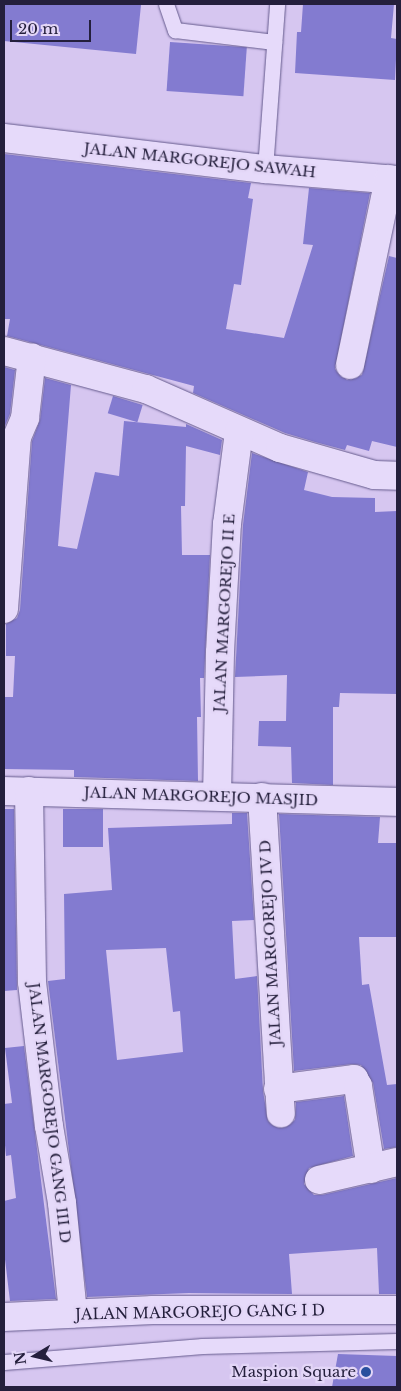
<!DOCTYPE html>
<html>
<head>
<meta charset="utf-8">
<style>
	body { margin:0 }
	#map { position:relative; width:401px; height:1391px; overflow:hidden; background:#d6c6f0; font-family:"Libre Baskerville",serif }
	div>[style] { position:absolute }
	.building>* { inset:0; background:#837bd0; transform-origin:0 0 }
	.roads { filter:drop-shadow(0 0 1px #655b8d) drop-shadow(0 0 1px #655b8d) }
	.service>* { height:15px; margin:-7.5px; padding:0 7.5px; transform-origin:7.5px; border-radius:7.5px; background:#e6dafa }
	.minor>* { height:28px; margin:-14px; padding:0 14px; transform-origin:14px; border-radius:14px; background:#e6dafa }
	.dots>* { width:14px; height:14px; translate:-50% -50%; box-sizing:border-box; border:2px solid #e3d6f7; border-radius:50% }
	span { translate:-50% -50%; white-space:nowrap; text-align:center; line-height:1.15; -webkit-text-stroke:4.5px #e3d6f7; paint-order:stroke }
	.street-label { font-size:15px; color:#241f3c }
	.poi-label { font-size:15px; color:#241f3c }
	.right { translate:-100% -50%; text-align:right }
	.frame { position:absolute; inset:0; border:5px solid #241f3c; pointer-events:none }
	.north { position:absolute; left:10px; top:1331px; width:50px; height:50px; -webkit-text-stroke:4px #e3d6f7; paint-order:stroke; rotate:261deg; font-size:14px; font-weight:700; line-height:20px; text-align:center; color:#241f3c }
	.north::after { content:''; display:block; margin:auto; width:18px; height:22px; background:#241f3c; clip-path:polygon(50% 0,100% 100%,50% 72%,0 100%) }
	.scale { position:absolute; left:10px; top:20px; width:81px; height:22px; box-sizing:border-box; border:2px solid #241f3c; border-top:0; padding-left:6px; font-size:15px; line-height:18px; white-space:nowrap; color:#241f3c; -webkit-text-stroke:4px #e3d6f7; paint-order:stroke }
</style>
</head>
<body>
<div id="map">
	<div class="building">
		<i style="clip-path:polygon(4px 4px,141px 5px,136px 54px,4px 41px)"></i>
		<i style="clip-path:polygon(303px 4px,394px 4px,391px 38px,397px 39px,395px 80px,295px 73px,297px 32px,301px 32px)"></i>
		<i style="left:170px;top:42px;width:77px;height:49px;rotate:4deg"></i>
		<i style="clip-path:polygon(4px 154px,251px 183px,248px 198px,253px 199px,241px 285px,234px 284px,226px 329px,284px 338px,313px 245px,303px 244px,309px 188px,370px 193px,335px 369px,347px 380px,362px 375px,389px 256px,397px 258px,397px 447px,372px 441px,369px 451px,347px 445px,345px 450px,315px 442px,285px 433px,193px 393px,194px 386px,7px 336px,10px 319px,4px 319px)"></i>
		<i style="clip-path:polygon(4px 367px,15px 370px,10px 414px,4px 428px)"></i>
		<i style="clip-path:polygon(45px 378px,71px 385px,58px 546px,77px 549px,95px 472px,119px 476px,124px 421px,186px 427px,186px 424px,222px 440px,220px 455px,186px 446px,185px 506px,181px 506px,182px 555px,210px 555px,204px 678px,200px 678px,201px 717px,197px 717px,198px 781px,74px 777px,74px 770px,4px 769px,4px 697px,13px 697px,15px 656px,6px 656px,6px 624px,17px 618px,20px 610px,32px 441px,40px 420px)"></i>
		<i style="left:113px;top:396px;width:31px;height:18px;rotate:17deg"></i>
		<i style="clip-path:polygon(252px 453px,308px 472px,304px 490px,332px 497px,375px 498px,375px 512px,397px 511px,397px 694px,340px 693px,339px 707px,333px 707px,333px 785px,292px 783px,291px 747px,258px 746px,259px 721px,286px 721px,287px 675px,235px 677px,243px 525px)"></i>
		<i style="clip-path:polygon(4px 809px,14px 809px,17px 990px,4px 991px)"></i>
		<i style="left:103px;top:809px;width:38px;height:40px;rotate:90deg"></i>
		<i style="clip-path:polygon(evenodd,232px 813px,247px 813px,254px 920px,232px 921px,235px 979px,257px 976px,263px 1091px,268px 1121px,282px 1128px,295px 1120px,296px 1102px,344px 1096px,353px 1156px,309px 1168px,304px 1184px,314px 1195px,322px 1195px,397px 1178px,397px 1294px,379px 1294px,377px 1248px,289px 1254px,292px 1294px,189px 1293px,87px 1297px,48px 981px,65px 979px,64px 894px,112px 890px,108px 828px,232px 824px,232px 813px,166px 948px,173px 1012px,180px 1011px,183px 1052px,117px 1060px,106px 950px,166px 948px)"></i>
		<i style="clip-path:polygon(279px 814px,380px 817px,378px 843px,397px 843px,397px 937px,359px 937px,362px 985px,369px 984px,387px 1085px,397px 1084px,397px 1147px,384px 1149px,373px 1083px,361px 1065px,352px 1064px,294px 1071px)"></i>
		<i style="clip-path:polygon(24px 1046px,56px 1299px,10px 1301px,4px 1251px,4px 1201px,16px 1198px,11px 1155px,6px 1156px,4px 1134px,4px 1104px,12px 1103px,5px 1048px)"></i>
		<i style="clip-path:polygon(338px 1354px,397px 1356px,397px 1387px,332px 1387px)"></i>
	</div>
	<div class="roads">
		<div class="service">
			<i style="left:166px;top:4px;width:28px;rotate:71deg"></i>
			<i style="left:175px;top:30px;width:100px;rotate:6.9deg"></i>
			<i style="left:265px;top:169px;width:165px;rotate:-85.8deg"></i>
			<i style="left:4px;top:1362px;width:199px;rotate:-4.6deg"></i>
			<i style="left:202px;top:1346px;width:195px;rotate:-1.5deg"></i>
		</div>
		<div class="minor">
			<i style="left:4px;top:138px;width:263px;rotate:6.8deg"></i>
			<i style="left:265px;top:169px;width:132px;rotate:4.8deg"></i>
			<i style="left:4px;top:351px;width:147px;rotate:15deg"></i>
			<i style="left:146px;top:389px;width:146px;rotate:23.8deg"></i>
			<i style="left:280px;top:448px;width:98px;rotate:16deg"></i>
			<i style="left:374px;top:475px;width:23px;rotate:2deg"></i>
			<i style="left:350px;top:365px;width:190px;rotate:-78.2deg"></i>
			<i style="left:4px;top:609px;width:172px;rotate:-85.7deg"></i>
			<i style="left:17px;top:437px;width:21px;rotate:-67deg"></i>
			<i style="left:25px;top:418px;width:61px;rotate:-83.5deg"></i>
			<i style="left:4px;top:791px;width:393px;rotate:1.6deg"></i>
			<i style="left:29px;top:791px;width:191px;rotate:89.1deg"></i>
			<i style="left:32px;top:982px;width:145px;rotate:83.3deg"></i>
			<i style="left:49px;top:1126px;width:78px;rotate:80.4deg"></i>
			<i style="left:62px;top:1203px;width:111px;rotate:84.3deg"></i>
			<i style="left:217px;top:796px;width:144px;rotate:-88.8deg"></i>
			<i style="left:220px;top:652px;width:128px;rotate:-86.9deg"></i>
			<i style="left:227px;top:524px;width:94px;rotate:-82.6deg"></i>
			<i style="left:262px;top:797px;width:317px;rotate:86.6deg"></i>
			<i style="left:278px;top:1089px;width:77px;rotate:-7.5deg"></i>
			<i style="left:354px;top:1079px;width:8px;rotate:60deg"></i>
			<i style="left:358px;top:1086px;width:84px;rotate:81.1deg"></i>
			<i style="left:319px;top:1180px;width:80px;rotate:-13deg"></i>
			<i style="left:4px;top:1317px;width:149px;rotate:-2.7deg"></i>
			<i style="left:153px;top:1310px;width:244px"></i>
		</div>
	</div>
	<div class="dots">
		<i style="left:366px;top:1372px;background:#284f9e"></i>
	</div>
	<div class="street-label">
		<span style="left:200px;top:160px;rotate:6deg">JALAN MARGOREJO SAWAH</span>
		<span style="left:224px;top:613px;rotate:-87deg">JALAN MARGOREJO II E</span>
		<span style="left:201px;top:796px;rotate:2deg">JALAN MARGOREJO MASJID</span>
		<span style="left:270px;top:943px;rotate:-93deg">JALAN MARGOREJO IV D</span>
		<span style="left:50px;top:1113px;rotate:83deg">JALAN MARGOREJO GANG III D</span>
		<span style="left:200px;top:1312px;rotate:-1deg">JALAN MARGOREJO GANG I D</span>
	</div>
	<div class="poi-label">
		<span class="right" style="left:356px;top:1372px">Maspion Square</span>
	</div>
	<div class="frame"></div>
	<div class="north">N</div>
	<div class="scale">20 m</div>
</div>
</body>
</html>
